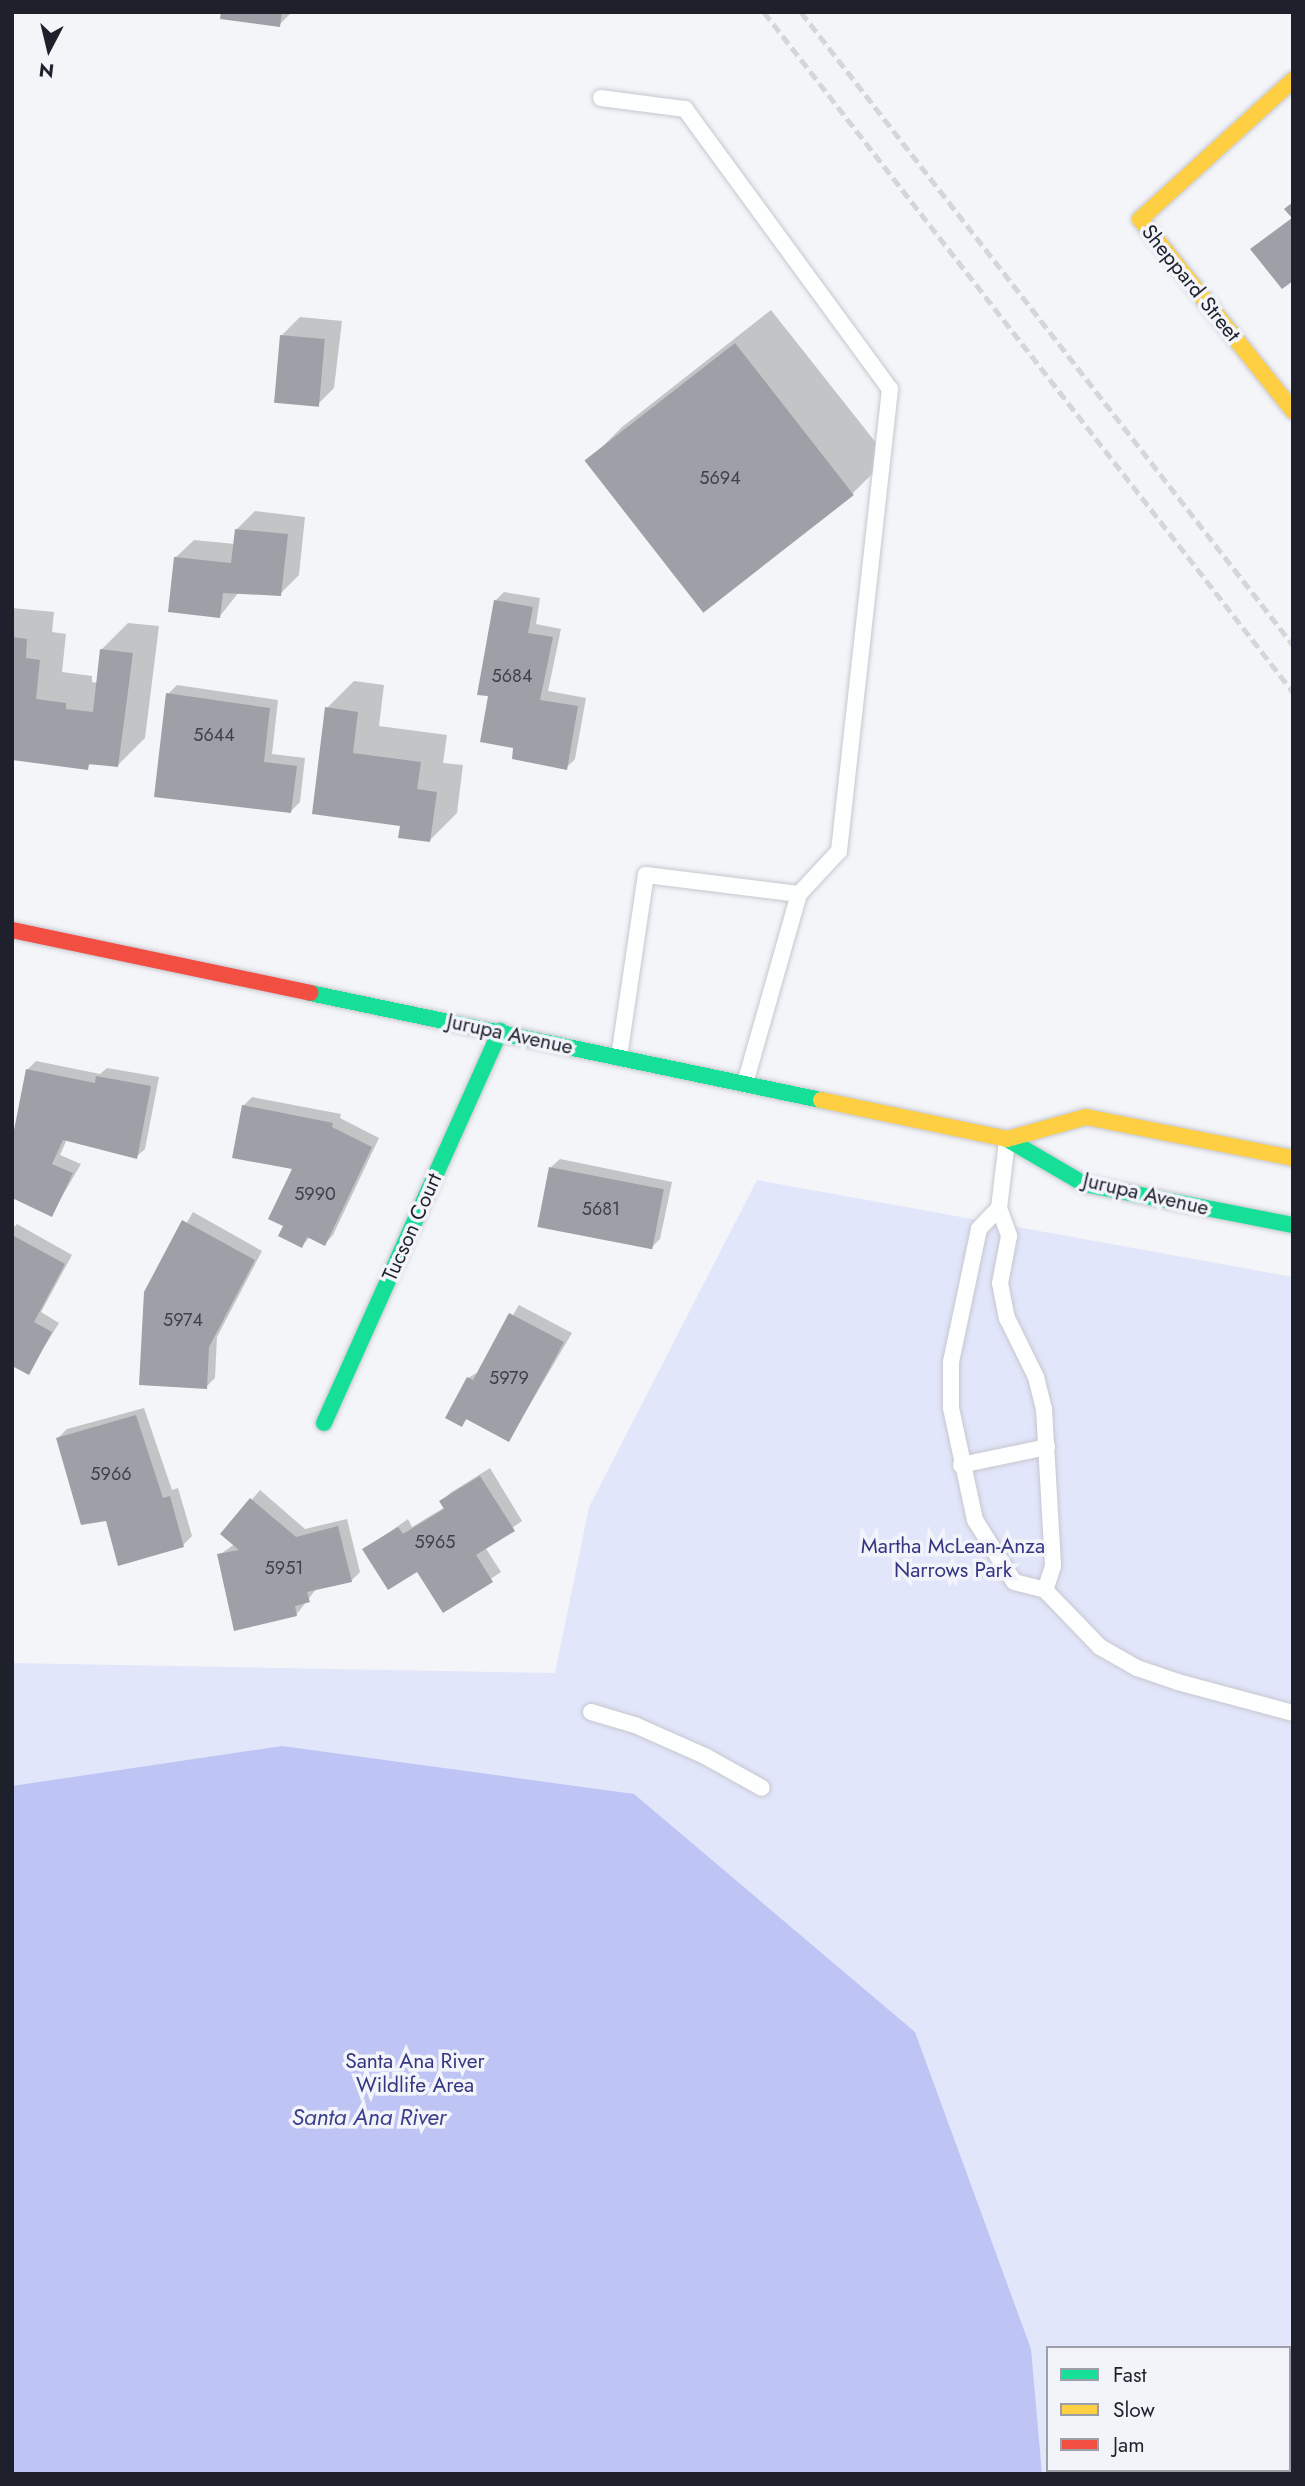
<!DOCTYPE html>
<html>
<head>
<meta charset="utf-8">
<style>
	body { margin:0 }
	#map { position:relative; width:1305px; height:2486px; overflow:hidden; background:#f4f5f8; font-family:Jost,sans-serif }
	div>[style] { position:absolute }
	.green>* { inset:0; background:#e2e6fa }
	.water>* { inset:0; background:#bec5f4 }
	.shadow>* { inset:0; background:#0003 }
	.building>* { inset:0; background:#9fa0a7; transform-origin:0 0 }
	.roads { filter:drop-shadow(0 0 2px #c6c7cf) drop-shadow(0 0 2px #c6c7cf) }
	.lane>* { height:16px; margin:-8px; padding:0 8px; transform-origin:8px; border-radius:8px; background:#fdfefe }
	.fast>* { height:16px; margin:-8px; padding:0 8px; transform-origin:8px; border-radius:8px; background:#16e098 }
	.slow>* { height:16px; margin:-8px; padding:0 8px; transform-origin:8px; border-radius:8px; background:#ffcf43 }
	.jam>* { height:16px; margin:-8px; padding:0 8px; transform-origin:8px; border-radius:8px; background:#f24e42 }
	.rail>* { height:5px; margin-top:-2.5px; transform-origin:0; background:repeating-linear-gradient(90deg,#d5d6d8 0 10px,transparent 0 15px) }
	span { translate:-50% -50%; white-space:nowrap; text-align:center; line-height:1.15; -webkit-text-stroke:7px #f2f4fa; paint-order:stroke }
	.number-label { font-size:18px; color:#3e404b }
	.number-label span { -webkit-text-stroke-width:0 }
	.street-label { font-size:21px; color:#1e202c }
	.park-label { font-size:21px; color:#343682 }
	.water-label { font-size:23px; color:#3b3f8c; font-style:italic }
	.frame { position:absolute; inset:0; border:14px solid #1e202c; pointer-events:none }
	.legend { position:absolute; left:1046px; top:2346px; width:245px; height:126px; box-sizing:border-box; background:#f2f4fa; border:2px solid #9d9fa8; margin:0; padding:9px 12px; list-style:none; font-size:21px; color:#1e202c }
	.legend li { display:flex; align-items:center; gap:14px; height:35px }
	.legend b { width:35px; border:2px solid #9d9fa8 }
	.north { position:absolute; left:14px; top:14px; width:70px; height:70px; -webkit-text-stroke:5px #f2f4fa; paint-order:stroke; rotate:187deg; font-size:19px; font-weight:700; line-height:28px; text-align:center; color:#1e202c }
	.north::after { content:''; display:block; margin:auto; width:24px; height:32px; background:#1e202c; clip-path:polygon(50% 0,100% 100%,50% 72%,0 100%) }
</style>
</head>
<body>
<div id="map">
	<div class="green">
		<i style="clip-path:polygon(evenodd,757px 1180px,1293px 1277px,1293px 2474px,12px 2474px,12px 1663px,555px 1673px,589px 1507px,757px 1180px,1048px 2348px,1289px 2348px,1289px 2470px,1048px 2470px,1048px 2348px)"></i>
	</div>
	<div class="water">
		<i style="clip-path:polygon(282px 1746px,634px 1794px,915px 2032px,1031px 2349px,1042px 2474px,12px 2474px,12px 1786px)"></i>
	</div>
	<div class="shadow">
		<i style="clip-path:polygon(222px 12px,292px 12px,279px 25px)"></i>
		<i style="clip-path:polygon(771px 310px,888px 458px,853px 493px,704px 611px,587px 462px,622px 427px)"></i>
		<i style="clip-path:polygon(300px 317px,342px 321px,334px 388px,316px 406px,282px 335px)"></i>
		<i style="clip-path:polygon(255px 511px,305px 517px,299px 575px,280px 594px,239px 592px,220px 616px,175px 558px,194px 540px,235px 544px,237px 529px)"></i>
		<i style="clip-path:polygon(504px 592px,540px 598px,536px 624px,561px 629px,548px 691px,586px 698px,575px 759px,566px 768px,515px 747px,490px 695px,495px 601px)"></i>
		<i style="clip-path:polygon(12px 608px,54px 612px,52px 632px,66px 634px,62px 672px,92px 676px,92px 682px,98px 683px,101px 650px,128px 623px,159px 626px,145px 738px,118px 765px,54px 764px,12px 680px)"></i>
		<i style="clip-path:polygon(354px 681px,384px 685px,379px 726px,447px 735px,443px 763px,463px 765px,457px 813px,430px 840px,402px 824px,314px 812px,327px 708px)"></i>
		<i style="clip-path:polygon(177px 685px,278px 700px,272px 754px,305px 758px,300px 802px,291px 811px,168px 694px)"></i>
		<i style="clip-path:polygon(36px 1061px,100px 1074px,107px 1068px,159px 1077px,145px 1149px,136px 1157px,67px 1139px,60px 1155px,81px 1164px,51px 1215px,27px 1070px)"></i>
		<i style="clip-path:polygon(252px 1097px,341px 1114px,340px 1118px,379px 1138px,333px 1235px,325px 1244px,310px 1237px,302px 1246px,285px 1225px,295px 1168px,243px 1106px)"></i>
		<i style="clip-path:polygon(560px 1159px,672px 1182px,660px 1239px,651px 1248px,551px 1167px)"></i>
		<i style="clip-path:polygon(193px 1212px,262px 1251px,217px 1337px,215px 1378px,206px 1387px,146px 1293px)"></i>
		<i style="clip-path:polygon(17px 1224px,72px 1255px,41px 1312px,59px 1323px,28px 1373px,12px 1364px,12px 1229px)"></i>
		<i style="clip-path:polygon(519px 1305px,572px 1333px,509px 1440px,468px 1418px,461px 1425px,468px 1378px,480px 1371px)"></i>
		<i style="clip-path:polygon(144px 1408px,172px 1490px,178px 1488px,192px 1536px,183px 1545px,107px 1519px,82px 1523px,58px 1438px,67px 1429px)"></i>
		<i style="clip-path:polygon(490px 1468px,522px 1521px,485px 1547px,501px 1572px,443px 1611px,417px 1570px,364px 1550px,408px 1519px,412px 1527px,445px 1507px,441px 1502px,450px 1493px)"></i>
		<i style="clip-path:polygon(260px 1490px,305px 1529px,347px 1519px,360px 1572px,351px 1581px,317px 1588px,296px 1615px,219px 1555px,235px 1544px,223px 1534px)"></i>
	</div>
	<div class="building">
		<i style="clip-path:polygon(221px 12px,282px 12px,280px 27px,220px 19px)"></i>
		<i style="clip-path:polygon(1293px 202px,1293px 281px,1282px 289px,1250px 249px,1292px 218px,1284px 209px)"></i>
		<i style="left:280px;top:335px;width:45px;height:68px;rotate:5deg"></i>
		<i style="left:735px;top:343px;width:193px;height:191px;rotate:52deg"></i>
		<i style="clip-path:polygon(235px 529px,288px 534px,281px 596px,223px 593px,220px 618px,168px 612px,174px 557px,231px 563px)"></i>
		<i style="clip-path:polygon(494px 600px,533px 607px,528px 633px,553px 637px,540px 700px,578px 706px,567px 770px,512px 759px,513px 748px,480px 742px,488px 696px,477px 695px)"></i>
		<i style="clip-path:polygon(12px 637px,27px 639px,26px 658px,40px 660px,36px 699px,66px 703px,66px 709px,93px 712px,100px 649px,133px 653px,118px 767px,89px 764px,88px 770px,12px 760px)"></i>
		<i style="clip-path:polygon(166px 693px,270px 708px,264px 762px,297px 766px,291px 813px,154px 797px)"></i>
		<i style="clip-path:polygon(325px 707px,358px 712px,353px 753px,421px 762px,417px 789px,437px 792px,430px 842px,398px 838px,400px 826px,312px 814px)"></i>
		<i style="clip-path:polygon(26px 1069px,95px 1083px,96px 1076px,151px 1086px,137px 1159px,63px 1140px,52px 1164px,73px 1173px,52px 1217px,12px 1198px,12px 1140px)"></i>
		<i style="clip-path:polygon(242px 1105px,333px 1123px,332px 1127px,372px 1147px,325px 1246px,307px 1237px,302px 1248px,278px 1236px,283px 1226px,268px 1219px,292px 1169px,232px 1158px)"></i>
		<i style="left:549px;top:1167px;width:117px;height:61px;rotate:11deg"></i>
		<i style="clip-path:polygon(182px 1220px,255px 1260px,209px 1347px,207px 1389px,139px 1385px,144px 1292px)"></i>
		<i style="clip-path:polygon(12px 1235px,65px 1264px,34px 1322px,52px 1332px,29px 1375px,12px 1366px)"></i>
		<i style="clip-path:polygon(509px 1313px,564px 1342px,509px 1442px,466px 1419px,462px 1427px,445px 1418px,467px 1377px,473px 1380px)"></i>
		<i style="clip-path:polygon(136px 1415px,163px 1498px,170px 1496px,184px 1547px,118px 1566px,106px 1521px,81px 1525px,56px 1438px)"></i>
		<i style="clip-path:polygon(480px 1476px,515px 1531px,476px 1555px,493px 1582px,443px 1613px,417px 1572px,388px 1590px,362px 1549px,398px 1527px,403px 1534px,444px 1509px,439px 1501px)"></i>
		<i style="clip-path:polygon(250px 1498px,296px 1537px,338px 1526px,352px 1582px,307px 1592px,310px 1602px,295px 1606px,297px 1616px,234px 1631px,217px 1554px,239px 1550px,220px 1534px)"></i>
	</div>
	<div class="roads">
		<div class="lane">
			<i style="left:601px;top:98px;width:85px;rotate:7.5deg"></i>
			<i style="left:685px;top:109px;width:347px;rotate:53.8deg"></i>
			<i style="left:890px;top:389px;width:465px;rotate:96.3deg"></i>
			<i style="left:839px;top:851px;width:59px;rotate:132.9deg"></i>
			<i style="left:799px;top:894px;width:198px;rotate:105.9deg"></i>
			<i style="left:619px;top:1057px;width:184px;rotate:-81.6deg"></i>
			<i style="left:646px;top:875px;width:154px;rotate:7.1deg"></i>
			<i style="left:1007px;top:1141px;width:67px;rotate:96.8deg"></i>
			<i style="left:999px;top:1208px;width:30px;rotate:70deg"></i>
			<i style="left:1009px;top:1236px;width:48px;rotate:100.8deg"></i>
			<i style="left:1000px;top:1283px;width:36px;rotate:79deg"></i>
			<i style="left:1007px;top:1318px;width:66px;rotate:63.8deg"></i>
			<i style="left:1036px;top:1377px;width:33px;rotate:76deg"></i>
			<i style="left:1044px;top:1409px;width:157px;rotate:86.7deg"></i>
			<i style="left:1053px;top:1566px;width:25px;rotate:108deg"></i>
			<i style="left:999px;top:1208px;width:29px;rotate:134deg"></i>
			<i style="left:979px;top:1229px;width:136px;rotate:101.9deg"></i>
			<i style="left:951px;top:1362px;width:46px;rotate:90deg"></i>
			<i style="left:951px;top:1408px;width:115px;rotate:77.9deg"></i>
			<i style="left:975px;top:1520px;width:73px;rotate:57.8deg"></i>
			<i style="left:1014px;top:1582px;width:32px;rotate:14deg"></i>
			<i style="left:1045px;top:1590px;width:79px;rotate:46deg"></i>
			<i style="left:1100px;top:1647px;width:43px;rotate:29.6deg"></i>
			<i style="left:1137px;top:1668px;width:43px;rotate:18.9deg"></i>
			<i style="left:1178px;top:1682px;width:119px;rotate:15.1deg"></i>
			<i style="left:961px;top:1465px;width:88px;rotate:-11.8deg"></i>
			<i style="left:591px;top:1712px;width:46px;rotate:16.5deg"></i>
			<i style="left:635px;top:1725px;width:77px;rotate:23.9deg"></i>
			<i style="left:705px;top:1756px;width:65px;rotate:29.3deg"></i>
		</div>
		<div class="fast">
			<i style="left:310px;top:993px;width:522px;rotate:11.83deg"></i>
			<i style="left:1007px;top:1139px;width:89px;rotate:30.3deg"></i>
			<i style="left:1084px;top:1184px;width:213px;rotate:11.1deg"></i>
			<i style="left:324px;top:1423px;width:430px;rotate:-65.8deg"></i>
		</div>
		<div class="slow">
			<i style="left:1293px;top:80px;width:207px;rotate:137.7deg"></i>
			<i style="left:1140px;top:219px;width:246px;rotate:51.4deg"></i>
			<i style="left:821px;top:1100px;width:190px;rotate:11.8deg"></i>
			<i style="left:1007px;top:1139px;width:82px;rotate:-15.6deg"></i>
			<i style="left:1086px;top:1117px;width:211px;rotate:11.2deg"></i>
		</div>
		<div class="jam">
			<i style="left:12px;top:930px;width:305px;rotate:11.9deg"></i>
		</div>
	</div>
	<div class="rail">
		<i style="left:764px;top:12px;width:862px;rotate:52.12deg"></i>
		<i style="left:801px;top:12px;width:802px;rotate:52.14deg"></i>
	</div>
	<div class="number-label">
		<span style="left:720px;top:478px">5694</span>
		<span style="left:512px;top:676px">5684</span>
		<span style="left:214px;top:735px">5644</span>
		<span style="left:315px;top:1194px">5990</span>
		<span style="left:601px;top:1209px">5681</span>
		<span style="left:183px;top:1320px">5974</span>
		<span style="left:509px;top:1378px">5979</span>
		<span style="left:111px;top:1474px">5966</span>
		<span style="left:435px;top:1542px">5965</span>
		<span style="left:284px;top:1568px">5951</span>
	</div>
	<div class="street-label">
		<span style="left:1191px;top:283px;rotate:51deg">Sheppard Street</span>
		<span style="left:510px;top:1034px;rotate:12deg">Jurupa Avenue</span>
		<span style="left:1146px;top:1194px;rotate:13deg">Jurupa Avenue</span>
		<span style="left:412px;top:1227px;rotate:-66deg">Tucson Court</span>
	</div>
	<div class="park-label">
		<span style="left:953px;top:1558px">Martha McLean-Anza<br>Narrows Park</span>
		<span style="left:415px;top:2073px">Santa Ana River<br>Wildlife Area</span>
	</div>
	<div class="water-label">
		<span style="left:369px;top:2117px">Santa Ana River</span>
	</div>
	<div class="frame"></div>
	<ul class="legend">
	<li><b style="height:9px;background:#16e098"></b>Fast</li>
	<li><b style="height:9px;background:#ffcf43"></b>Slow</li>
	<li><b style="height:9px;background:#f24e42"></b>Jam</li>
	</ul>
	<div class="north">N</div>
</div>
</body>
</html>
